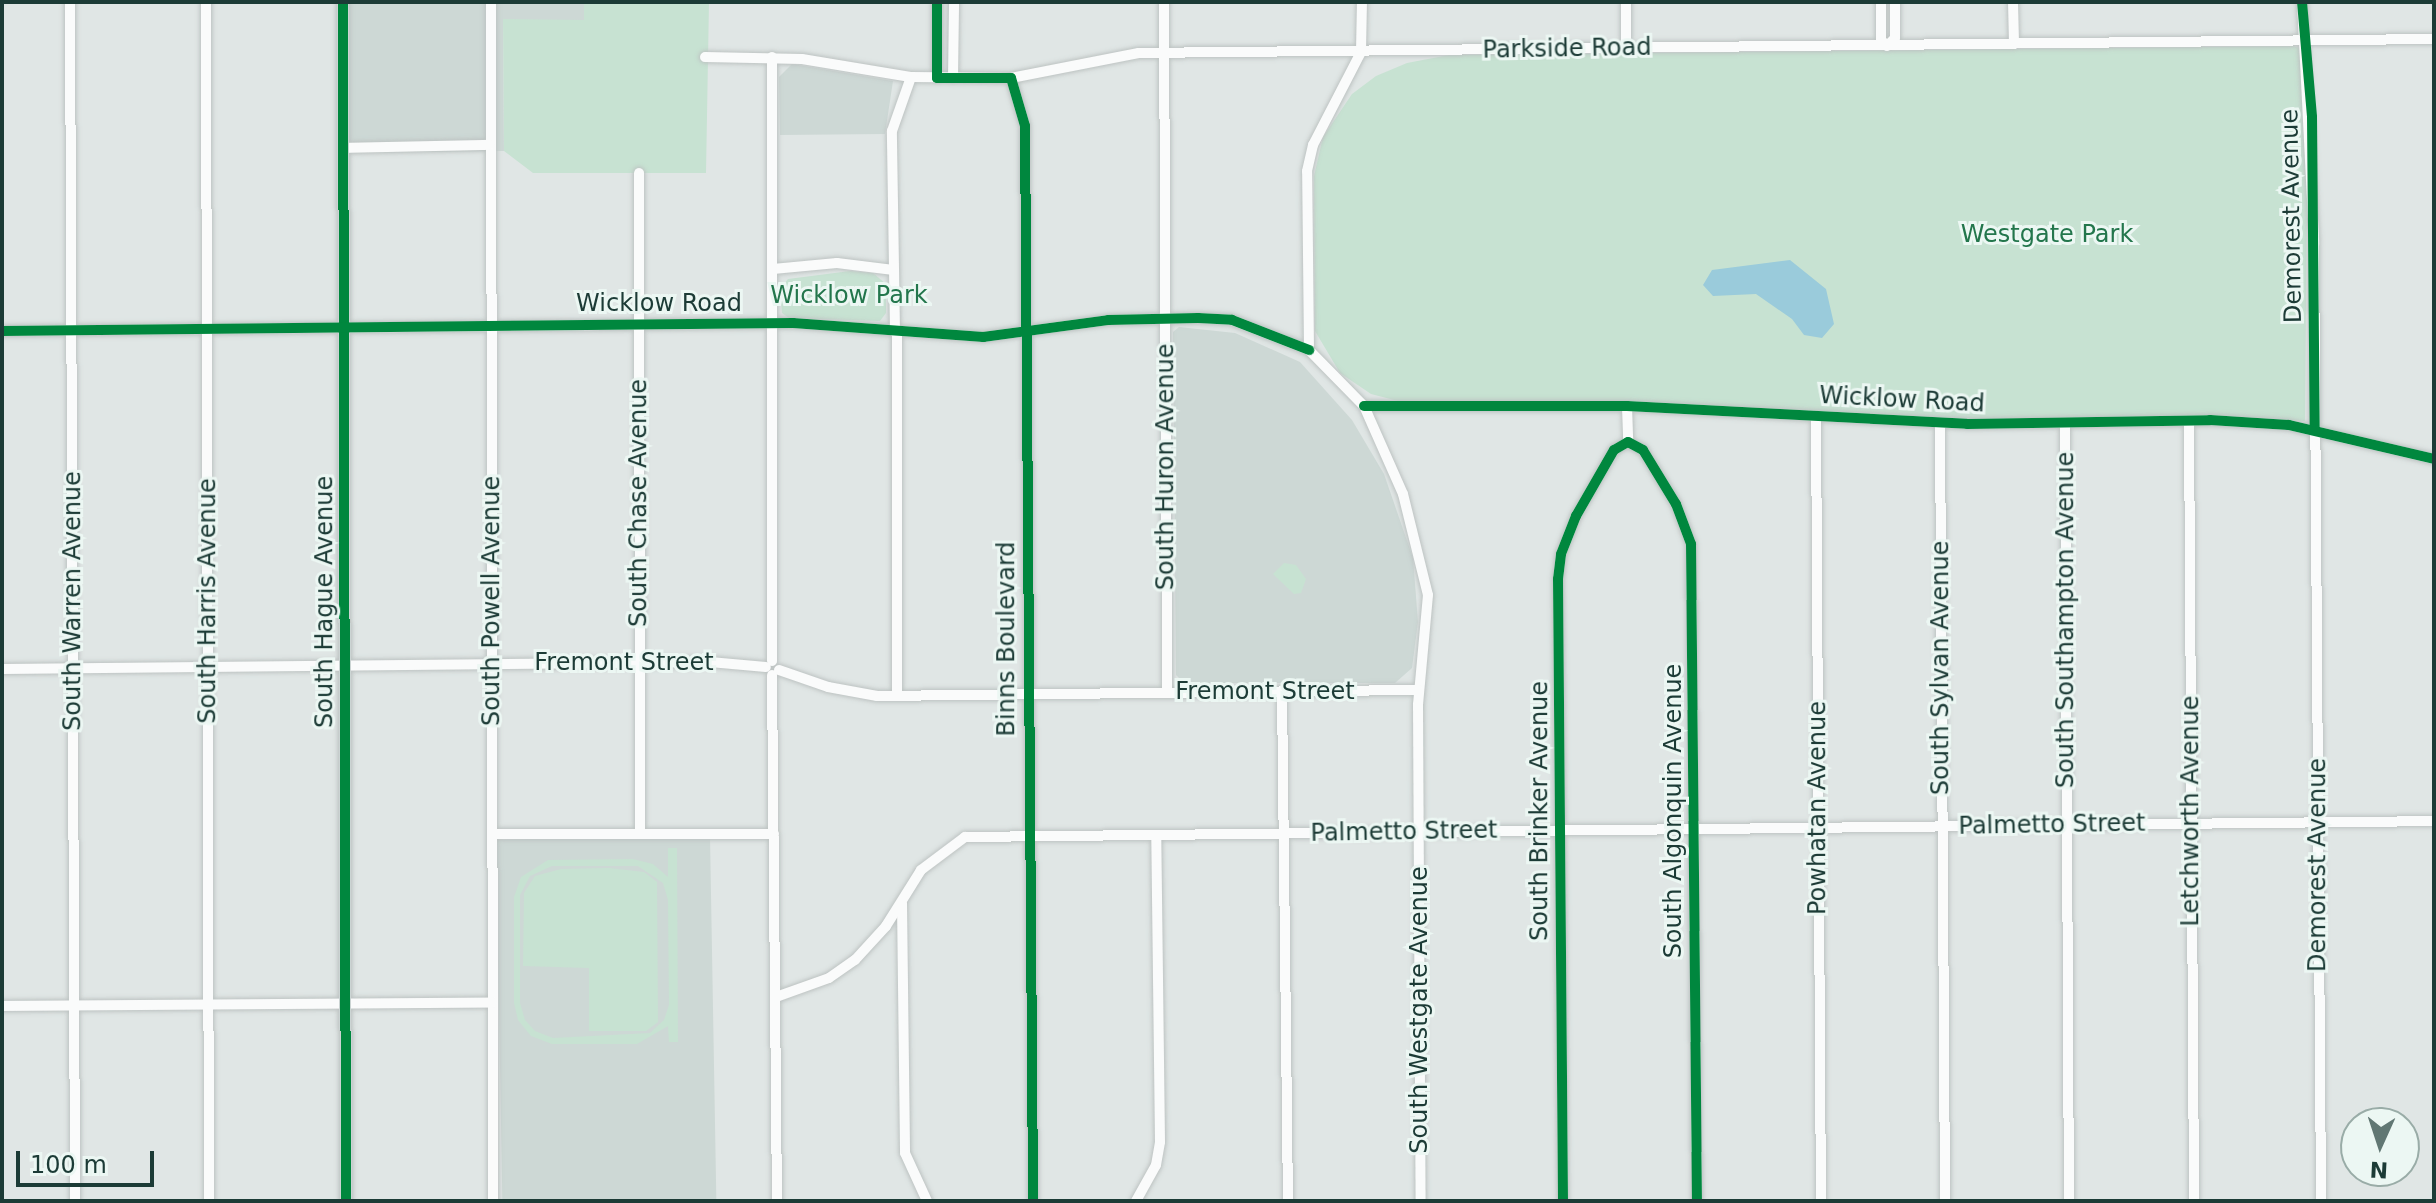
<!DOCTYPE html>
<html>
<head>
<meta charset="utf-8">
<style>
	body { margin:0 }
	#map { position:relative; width:2436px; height:1203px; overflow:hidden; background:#e0e6e5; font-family:"DejaVu Sans",sans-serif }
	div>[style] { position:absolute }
	.built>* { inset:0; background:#cdd8d5; transform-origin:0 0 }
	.green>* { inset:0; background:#c7e2d2 }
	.water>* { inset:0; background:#9acbdb }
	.roads { filter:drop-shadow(0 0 2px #bdc3c2) drop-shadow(0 0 2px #bdc3c2) }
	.minor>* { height:10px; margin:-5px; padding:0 5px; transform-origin:5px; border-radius:5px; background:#fafbfb }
	.major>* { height:12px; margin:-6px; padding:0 6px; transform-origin:6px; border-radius:6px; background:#cbd4d3 }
	.cycleway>* { height:10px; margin:-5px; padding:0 5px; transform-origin:5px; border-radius:5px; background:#00873e }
	span { translate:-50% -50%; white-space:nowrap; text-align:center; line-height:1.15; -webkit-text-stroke:6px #ecf7f3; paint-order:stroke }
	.street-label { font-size:24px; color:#1c3b36 }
	.park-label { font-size:24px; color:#23764c }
	.frame { position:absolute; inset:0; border:4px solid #1c3b36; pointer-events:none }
	.north { position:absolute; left:2340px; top:1107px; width:80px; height:80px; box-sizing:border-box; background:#ecf7f3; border:2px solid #99aca7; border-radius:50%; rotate:183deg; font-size:22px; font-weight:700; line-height:32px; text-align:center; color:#1c3b36 }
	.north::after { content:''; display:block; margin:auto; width:28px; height:36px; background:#617773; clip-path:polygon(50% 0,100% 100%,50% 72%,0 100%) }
	.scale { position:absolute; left:16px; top:1151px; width:138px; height:36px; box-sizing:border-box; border:4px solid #1c3b36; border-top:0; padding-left:10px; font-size:24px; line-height:28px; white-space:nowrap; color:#1c3b36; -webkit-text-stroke:6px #ecf7f3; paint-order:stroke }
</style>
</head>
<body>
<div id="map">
	<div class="built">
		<i style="clip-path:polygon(341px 2px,584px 2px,584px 20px,503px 20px,504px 151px,341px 153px)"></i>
		<i style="clip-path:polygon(792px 64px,893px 81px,885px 134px,780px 135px,779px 77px)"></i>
		<i style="clip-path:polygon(1179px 327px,1235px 333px,1300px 362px,1352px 420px,1384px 474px,1413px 558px,1418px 622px,1412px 668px,1395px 683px,1184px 683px,1176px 675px,1173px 332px)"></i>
		<i style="left:710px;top:836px;width:365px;height:214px;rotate:89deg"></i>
	</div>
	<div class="green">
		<i style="clip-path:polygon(584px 2px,709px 2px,706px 173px,533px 173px,504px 151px,503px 19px,584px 20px)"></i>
		<i style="clip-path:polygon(2293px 46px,2300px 48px,2307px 176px,2305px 421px,2208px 415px,1966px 420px,1398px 401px,1371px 394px,1340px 373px,1315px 331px,1314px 176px,1323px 137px,1352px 94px,1376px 76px,1407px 63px,1449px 55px)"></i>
		<i style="clip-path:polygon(850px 271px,873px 273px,886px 284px,886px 313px,880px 321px,789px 318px,782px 313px,780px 289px,788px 279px)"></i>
		<i style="clip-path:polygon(1284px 563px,1296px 565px,1306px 579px,1301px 593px,1294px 594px,1273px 574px)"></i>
		<i style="clip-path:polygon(evenodd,668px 848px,677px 848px,678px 1042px,669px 1042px,668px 1026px,637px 1044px,552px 1044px,531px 1036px,518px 1020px,514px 1003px,514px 897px,521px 877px,548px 860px,633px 859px,653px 864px,668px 877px,668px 848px,552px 866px,638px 866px,663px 883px,668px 900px,669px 1005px,664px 1020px,650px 1033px,553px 1038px,535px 1031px,525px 1020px,520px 1003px,520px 895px,530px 876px,552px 866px)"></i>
		<i style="clip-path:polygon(609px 868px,644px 872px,657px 882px,658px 1022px,646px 1031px,589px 1031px,589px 968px,523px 966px,524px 893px,535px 876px,561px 869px)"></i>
	</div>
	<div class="water">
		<i style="clip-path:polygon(1790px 260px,1826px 289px,1834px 324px,1822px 338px,1804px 335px,1792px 319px,1756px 294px,1713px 296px,1703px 285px,1712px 270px)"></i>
	</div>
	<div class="roads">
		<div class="minor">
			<i style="left:70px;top:2px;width:1199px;rotate:89.76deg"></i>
			<i style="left:206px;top:2px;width:1199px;rotate:89.86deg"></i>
			<i style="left:491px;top:2px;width:1199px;rotate:89.9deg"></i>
			<i style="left:1164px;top:2px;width:690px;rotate:89.75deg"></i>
			<i style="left:1626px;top:2px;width:47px;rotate:90deg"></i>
			<i style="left:1881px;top:2px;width:38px;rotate:90deg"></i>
			<i style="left:1881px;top:40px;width:8px;rotate:45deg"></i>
			<i style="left:1887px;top:46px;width:11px;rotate:-45deg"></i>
			<i style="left:1895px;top:38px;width:36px;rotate:-90deg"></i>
			<i style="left:2013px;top:2px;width:42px;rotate:88.6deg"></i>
			<i style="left:2302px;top:2px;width:241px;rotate:87.1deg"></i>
			<i style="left:2314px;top:243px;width:958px;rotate:89.58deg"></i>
			<i style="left:705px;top:57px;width:97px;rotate:1.2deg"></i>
			<i style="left:802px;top:59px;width:110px;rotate:9.4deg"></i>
			<i style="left:911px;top:77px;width:100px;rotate:0.6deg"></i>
			<i style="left:1011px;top:78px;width:130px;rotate:-11.1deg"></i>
			<i style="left:1139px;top:53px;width:1295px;rotate:-0.62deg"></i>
			<i style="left:772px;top:57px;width:604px;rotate:90deg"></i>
			<i style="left:937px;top:78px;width:76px;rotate:-90deg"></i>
			<i style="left:953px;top:78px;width:76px;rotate:-89.2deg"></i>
			<i style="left:1011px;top:78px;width:50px;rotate:73.7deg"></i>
			<i style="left:1025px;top:126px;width:1075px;rotate:89.57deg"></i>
			<i style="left:344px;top:148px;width:146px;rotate:-1.2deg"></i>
			<i style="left:639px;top:173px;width:661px;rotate:89.91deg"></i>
			<i style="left:773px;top:269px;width:64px;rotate:-5.4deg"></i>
			<i style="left:837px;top:263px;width:57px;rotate:7deg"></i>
			<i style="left:2px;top:331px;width:791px;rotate:-0.58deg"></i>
			<i style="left:793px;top:323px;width:191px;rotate:4.2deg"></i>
			<i style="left:983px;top:337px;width:126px;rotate:-7.7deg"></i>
			<i style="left:1108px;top:320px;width:90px;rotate:-1.3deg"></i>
			<i style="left:1198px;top:318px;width:34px;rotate:3deg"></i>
			<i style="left:1232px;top:320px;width:83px;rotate:21.3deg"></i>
			<i style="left:1309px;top:350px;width:78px;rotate:45.5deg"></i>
			<i style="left:1364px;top:406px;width:96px;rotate:66.1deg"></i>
			<i style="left:1403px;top:494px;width:104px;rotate:76.1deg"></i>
			<i style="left:1428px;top:595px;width:109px;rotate:95.2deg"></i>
			<i style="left:1418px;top:704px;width:497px;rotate:89.7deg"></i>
			<i style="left:895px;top:332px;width:201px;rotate:-90.9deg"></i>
			<i style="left:892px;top:131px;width:57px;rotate:-70.6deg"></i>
			<i style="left:897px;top:332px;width:364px;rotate:90deg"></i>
			<i style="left:1309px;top:350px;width:179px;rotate:-90.6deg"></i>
			<i style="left:1307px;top:171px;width:27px;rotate:-77deg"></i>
			<i style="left:1313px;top:145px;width:105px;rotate:-62.7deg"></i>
			<i style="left:1361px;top:52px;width:50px;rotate:-88.9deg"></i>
			<i style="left:1364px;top:406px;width:263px"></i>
			<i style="left:1627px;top:406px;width:340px;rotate:3deg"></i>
			<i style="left:1967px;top:424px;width:243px;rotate:-0.9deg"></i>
			<i style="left:2210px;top:420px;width:79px;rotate:3.6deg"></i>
			<i style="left:2289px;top:425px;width:149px;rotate:13.2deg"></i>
			<i style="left:1627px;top:406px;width:36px;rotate:88deg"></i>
			<i style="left:1816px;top:416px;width:785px;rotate:89.64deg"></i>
			<i style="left:2189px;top:421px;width:780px;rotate:89.63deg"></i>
			<i style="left:1940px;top:423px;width:778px;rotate:89.63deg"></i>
			<i style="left:2065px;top:424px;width:777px;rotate:89.71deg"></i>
			<i style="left:1628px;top:442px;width:17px;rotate:28deg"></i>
			<i style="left:1643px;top:450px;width:63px;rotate:58.6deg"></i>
			<i style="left:1676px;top:504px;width:43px;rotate:69.4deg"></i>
			<i style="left:1691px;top:544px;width:657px;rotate:89.48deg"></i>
			<i style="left:2px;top:669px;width:708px;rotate:-0.57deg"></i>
			<i style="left:710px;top:662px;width:56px;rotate:5.1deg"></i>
			<i style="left:779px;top:670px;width:52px;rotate:19.1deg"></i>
			<i style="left:828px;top:687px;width:50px;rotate:10.4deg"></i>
			<i style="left:877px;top:696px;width:541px;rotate:-0.64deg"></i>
			<i style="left:772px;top:675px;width:526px;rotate:89.46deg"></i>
			<i style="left:1282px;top:691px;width:510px;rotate:89.33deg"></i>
			<i style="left:493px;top:834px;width:281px"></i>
			<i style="left:902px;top:903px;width:250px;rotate:89.3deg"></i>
			<i style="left:905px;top:1153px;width:53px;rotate:65.4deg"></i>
			<i style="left:776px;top:997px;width:56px;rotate:-19.7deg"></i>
			<i style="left:829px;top:978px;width:32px;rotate:-35deg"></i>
			<i style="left:855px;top:960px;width:46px;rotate:-47.6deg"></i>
			<i style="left:886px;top:926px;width:66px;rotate:-58deg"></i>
			<i style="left:921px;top:870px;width:55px;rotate:-36.9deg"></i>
			<i style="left:965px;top:837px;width:1469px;rotate:-0.62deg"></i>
			<i style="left:2px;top:1006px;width:490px;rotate:-0.4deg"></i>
			<i style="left:1136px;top:1201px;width:41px;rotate:-60.9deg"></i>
			<i style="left:1156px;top:1165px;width:23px;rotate:-80deg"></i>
			<i style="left:1160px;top:1142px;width:307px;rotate:-90.7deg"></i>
			<i style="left:1563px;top:1201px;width:622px;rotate:-90.46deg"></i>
			<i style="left:1558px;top:579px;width:25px;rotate:-83deg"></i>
			<i style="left:1561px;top:554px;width:41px;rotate:-68.5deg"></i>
			<i style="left:1576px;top:516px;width:76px;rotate:-60.1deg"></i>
			<i style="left:1614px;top:450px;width:16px;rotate:-30deg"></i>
		</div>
		<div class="major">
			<i style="left:343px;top:2px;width:1199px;rotate:89.86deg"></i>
		</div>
	</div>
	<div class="cycleway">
		<i style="left:343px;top:2px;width:1199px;rotate:89.86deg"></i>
		<i style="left:937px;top:2px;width:76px;rotate:90deg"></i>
		<i style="left:937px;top:78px;width:74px"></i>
		<i style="left:1011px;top:78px;width:50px;rotate:73.7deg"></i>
		<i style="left:1025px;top:126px;width:1075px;rotate:89.57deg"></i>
		<i style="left:2302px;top:2px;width:115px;rotate:85deg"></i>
		<i style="left:2312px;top:117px;width:313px;rotate:89.5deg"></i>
		<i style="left:2px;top:331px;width:791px;rotate:-0.58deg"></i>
		<i style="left:793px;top:323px;width:191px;rotate:4.2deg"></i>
		<i style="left:983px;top:337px;width:126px;rotate:-7.7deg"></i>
		<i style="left:1108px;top:320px;width:90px;rotate:-1.3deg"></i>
		<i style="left:1198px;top:318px;width:34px;rotate:3deg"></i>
		<i style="left:1232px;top:320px;width:83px;rotate:21.3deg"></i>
		<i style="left:1364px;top:406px;width:263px"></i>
		<i style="left:1627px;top:406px;width:340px;rotate:3deg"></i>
		<i style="left:1967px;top:424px;width:243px;rotate:-0.9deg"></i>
		<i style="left:2210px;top:420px;width:79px;rotate:3.6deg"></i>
		<i style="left:2289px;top:425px;width:149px;rotate:13.2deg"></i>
		<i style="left:1628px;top:442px;width:17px;rotate:28deg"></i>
		<i style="left:1643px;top:450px;width:63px;rotate:58.6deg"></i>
		<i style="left:1676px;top:504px;width:43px;rotate:69.4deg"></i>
		<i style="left:1691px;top:544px;width:657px;rotate:89.48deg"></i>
		<i style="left:1563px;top:1201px;width:622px;rotate:-90.46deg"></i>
		<i style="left:1558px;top:579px;width:25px;rotate:-83deg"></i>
		<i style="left:1561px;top:554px;width:41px;rotate:-68.5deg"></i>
		<i style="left:1576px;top:516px;width:76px;rotate:-60.1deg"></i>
		<i style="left:1614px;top:450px;width:16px;rotate:-30deg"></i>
	</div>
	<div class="street-label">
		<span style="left:1567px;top:49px;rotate:-1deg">Parkside Road</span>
		<span style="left:2292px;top:216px;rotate:-91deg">Demorest Avenue</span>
		<span style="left:659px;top:304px">Wicklow Road</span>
		<span style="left:1902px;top:400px;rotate:3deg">Wicklow Road</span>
		<span style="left:1166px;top:467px;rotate:-90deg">South Huron Avenue</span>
		<span style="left:639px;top:503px;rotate:-90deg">South Chase Avenue</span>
		<span style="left:73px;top:601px;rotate:-90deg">South Warren Avenue</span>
		<span style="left:208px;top:601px;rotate:-90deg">South Harris Avenue</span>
		<span style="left:492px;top:601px;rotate:-90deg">South Powell Avenue</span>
		<span style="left:325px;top:602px;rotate:-90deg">South Hague Avenue</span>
		<span style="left:2066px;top:620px;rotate:-90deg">South Southampton Avenue</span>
		<span style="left:1007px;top:639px;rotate:-90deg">Binns Boulevard</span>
		<span style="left:624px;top:663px">Fremont Street</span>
		<span style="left:1941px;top:668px;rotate:-90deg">South Sylvan Avenue</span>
		<span style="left:1265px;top:692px">Fremont Street</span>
		<span style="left:1818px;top:808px;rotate:-90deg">Powhatan Avenue</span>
		<span style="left:1540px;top:811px;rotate:-90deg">South Brinker Avenue</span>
		<span style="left:1674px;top:811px;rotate:-90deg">South Algonquin Avenue</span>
		<span style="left:2191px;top:811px;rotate:-90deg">Letchworth Avenue</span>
		<span style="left:2052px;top:825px;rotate:-1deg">Palmetto Street</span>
		<span style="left:1404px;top:832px;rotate:-1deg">Palmetto Street</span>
		<span style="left:2318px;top:865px;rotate:-90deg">Demorest Avenue</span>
		<span style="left:1420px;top:1010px;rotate:-90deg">South Westgate Avenue</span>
	</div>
	<div class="park-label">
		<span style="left:2047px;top:235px">Westgate Park</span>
		<span style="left:849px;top:296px">Wicklow Park</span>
	</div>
	<div class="frame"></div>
	<div class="north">N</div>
	<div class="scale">100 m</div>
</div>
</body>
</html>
